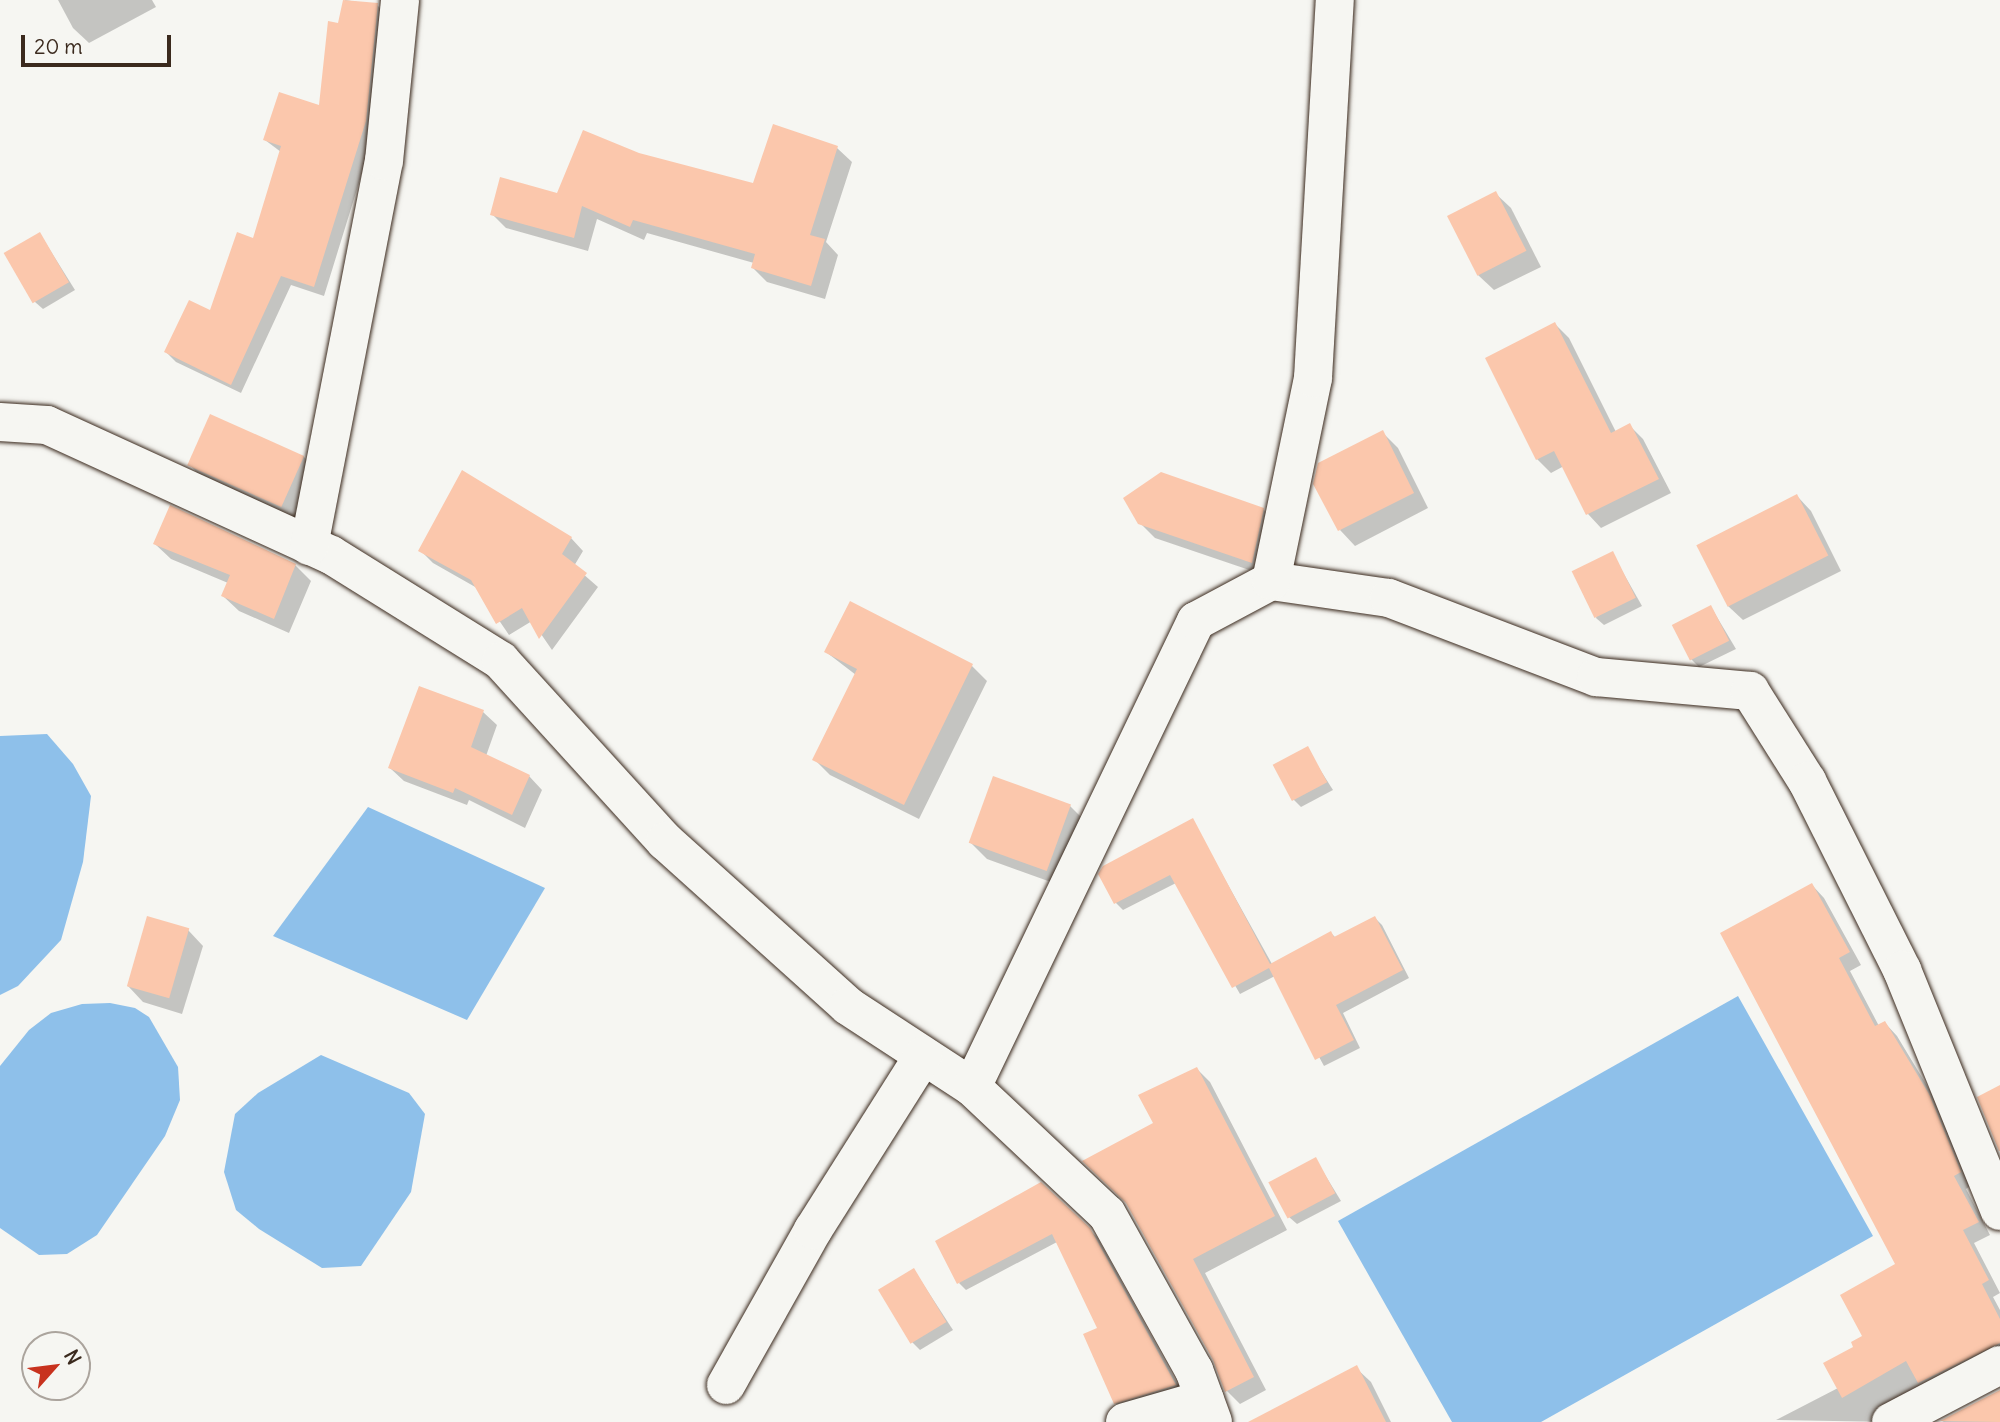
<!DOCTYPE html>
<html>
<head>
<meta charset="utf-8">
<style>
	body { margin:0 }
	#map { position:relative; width:2000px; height:1422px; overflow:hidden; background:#f6f6f2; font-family:Delius,sans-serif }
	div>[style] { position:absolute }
	.water>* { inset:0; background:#8ec0ea }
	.shadow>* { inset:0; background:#0003 }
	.building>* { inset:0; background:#fbc7ac; transform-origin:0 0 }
	.roads { filter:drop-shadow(0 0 2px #3b2a1e) drop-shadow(0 0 2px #3b2a1e) }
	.street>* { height:38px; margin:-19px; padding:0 19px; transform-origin:19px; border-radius:19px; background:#f6f6f2 }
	span { translate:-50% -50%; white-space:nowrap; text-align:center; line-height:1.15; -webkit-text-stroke:5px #f6f6f2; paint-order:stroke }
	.north { position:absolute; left:21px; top:1331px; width:70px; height:70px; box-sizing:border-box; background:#f6f6f2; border:2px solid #aba49d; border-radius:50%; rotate:62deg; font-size:19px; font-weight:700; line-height:28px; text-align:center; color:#3b2a1e }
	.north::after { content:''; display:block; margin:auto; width:24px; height:32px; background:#c8321e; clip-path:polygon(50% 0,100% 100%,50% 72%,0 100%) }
	.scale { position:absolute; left:21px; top:35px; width:150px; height:32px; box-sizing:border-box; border:4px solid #3b2a1e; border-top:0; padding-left:9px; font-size:21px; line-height:24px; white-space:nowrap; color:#3b2a1e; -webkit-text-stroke:5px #f6f6f2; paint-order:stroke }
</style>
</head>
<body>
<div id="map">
	<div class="water">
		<i style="clip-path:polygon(47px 734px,73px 764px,91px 796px,83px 862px,61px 940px,18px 986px,0 995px,0 736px)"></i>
		<i style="clip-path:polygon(368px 807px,545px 888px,467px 1020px,273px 936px)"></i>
		<i style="clip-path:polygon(1738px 996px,1873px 1236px,1541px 1422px,1452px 1422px,1338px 1221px)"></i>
		<i style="clip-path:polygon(110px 1003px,135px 1008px,149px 1017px,178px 1067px,180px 1100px,165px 1136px,97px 1235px,67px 1254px,39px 1255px,0 1228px,0 1066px,29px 1030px,51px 1013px,82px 1004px)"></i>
		<i style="clip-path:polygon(321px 1055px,409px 1093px,425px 1114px,411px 1192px,361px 1266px,322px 1268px,259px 1229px,236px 1210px,224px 1172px,235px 1114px,258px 1093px)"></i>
	</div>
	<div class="shadow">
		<i style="clip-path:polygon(58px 0,152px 0,156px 7px,89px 43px,73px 28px)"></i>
		<i style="clip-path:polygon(345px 0,377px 5px,387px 15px,375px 131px,324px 296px,291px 285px,241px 393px,176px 362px,166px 352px,211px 312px,254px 240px,281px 152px,265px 140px,320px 107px)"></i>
		<i style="clip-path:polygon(837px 148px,852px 162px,826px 242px,838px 255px,825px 299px,767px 282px,753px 268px,754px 263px,647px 233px,644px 240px,597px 219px,588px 251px,506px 228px,492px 214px,558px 195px,639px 155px,755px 185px)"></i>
		<i style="clip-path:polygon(1495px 193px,1511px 208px,1541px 267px,1494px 290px,1478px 275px)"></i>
		<i style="clip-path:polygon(40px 234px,75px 290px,43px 309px,35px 302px)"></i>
		<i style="clip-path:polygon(1555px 324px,1569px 338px,1616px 432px,1629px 425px,1643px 439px,1671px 493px,1601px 528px,1588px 514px,1564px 466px,1551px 473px,1537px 459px)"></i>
		<i style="clip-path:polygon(1382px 432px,1398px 448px,1428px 508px,1355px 546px,1340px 530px)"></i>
		<i style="clip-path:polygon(303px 456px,319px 472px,299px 523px,205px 481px,190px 465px)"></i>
		<i style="clip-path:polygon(1797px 496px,1811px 511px,1841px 571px,1743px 620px,1728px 606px)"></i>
		<i style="clip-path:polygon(1263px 509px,1277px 524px,1267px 576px,1155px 538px,1140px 523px)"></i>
		<i style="clip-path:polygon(571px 538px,583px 551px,574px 566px,598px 587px,552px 650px,532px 621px,509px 635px,477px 588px,433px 563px,420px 550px)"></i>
		<i style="clip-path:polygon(155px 544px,295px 565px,311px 581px,289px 633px,239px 611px,223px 596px,228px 583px,171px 559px)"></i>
		<i style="clip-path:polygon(1612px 553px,1642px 606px,1604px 625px,1596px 618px)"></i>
		<i style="clip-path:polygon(1711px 607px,1736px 649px,1699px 667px,1691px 659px)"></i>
		<i style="clip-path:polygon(826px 652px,972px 666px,987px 681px,919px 819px,830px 775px,815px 760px,856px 675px)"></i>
		<i style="clip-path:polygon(483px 712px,497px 725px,486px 756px,529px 776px,542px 790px,525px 828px,469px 800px,467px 805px,404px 781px,390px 768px)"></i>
		<i style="clip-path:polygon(1307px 749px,1333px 790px,1301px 807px,1293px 799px)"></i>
		<i style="clip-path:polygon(1070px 806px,1086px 822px,1062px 886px,987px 859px,971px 843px)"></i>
		<i style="clip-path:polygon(1192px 820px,1272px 964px,1331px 933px,1336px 938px,1375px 918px,1382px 925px,1409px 978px,1343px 1013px,1360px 1048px,1324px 1066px,1275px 976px,1240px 994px,1176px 883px,1123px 910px,1115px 902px)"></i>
		<i style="clip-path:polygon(1812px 885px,1824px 898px,1861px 965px,1850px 971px,1879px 1026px,1885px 1023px,1897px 1036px,1941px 1109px,1972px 1185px,1966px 1189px,1990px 1235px,1974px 1243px,2000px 1293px,1993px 1297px,2000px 1310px,2000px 1359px,1889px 1422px,1776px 1420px,1838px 1388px,1898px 1265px)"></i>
		<i style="clip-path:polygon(188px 930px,203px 946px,182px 1014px,143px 1002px,128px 986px)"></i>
		<i style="clip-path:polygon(1197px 1069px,1210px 1082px,1287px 1230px,1205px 1273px,1266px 1390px,1240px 1404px,1227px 1391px,1155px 1124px)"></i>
		<i style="clip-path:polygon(1316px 1160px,1341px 1201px,1297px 1224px,1289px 1217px)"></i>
		<i style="clip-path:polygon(1041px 1184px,1097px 1237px,1182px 1392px,1123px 1411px,1115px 1403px,1099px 1329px,1057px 1242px,966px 1290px,959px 1283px)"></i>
		<i style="clip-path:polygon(914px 1270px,953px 1330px,920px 1350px,912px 1342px)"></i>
		<i style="clip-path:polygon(1356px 1368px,1371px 1382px,1391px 1422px,1296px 1422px)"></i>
		<i style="clip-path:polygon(2000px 1392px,2000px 1422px,1942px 1422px)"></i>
	</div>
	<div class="building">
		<i style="clip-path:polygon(343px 0,378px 3px,366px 121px,314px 287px,281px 276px,231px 385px,164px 352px,189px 300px,210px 310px,237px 232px,253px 238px,281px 146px,263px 140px,279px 92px,319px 105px,328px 21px,338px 23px)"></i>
		<i style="clip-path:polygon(773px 124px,838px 146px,810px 235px,825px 239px,811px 286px,751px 268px,755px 254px,633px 220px,630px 227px,582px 206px,574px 238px,490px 215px,500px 177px,557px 193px,583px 130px,639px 153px,753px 183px)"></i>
		<i style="left:1496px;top:191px;width:67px;height:55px;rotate:63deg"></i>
		<i style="left:40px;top:232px;width:58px;height:42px;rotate:60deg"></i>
		<i style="clip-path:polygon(1555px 322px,1611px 433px,1630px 423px,1659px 479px,1586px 515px,1554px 451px,1536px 460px,1485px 358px)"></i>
		<i style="left:210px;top:414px;width:103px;height:56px;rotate:24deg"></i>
		<i style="clip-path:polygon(1383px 430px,1414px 493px,1338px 531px,1313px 484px,1318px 463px)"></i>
		<i style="clip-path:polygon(462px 470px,572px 537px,562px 554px,587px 573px,539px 639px,522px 608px,496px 624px,471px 580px,418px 551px)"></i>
		<i style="clip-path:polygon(1161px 472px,1264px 508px,1252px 563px,1138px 524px,1123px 498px)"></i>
		<i style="left:1797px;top:494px;width:69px;height:113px;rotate:63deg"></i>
		<i style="clip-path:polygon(170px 505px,296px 564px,274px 619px,221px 596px,230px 575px,153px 544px)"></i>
		<i style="left:1613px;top:551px;width:52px;height:46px;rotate:64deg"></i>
		<i style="clip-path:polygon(850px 601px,973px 664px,904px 805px,812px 760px,857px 669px,824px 652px)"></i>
		<i style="left:1711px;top:605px;width:40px;height:44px;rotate:63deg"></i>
		<i style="clip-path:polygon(419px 686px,484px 710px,471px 747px,530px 775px,512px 815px,455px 788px,453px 793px,388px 768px)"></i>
		<i style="left:1308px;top:746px;width:41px;height:40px;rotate:62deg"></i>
		<i style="left:993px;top:776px;width:83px;height:71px;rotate:20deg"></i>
		<i style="clip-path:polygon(1193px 818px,1270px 964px,1331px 931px,1334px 937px,1375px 916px,1403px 970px,1336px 1005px,1354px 1040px,1315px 1060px,1269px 968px,1232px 988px,1170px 875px,1114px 904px,1098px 874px,1103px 866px)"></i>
		<i style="clip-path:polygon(1812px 883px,1850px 952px,1839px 958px,1875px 1026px,1885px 1021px,1929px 1094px,1961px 1172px,1954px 1176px,1979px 1222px,1963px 1230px,1989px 1280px,1982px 1284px,2000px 1319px,2000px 1343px,1918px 1383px,1906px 1361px,1842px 1398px,1823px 1363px,1853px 1347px,1851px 1342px,1862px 1336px,1840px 1295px,1895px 1264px,1720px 933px)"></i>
		<i style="left:147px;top:916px;width:44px;height:73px;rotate:16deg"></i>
		<i style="clip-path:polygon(1197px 1067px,1275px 1216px,1193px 1259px,1254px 1377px,1225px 1392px,1213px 1360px,1126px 1203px,1082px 1161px,1153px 1123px,1138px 1095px)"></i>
		<i style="clip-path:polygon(2000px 1085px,2000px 1151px,1999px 1151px,1977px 1097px)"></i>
		<i style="left:1316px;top:1157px;width:41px;height:54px;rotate:62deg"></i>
		<i style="clip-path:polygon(1041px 1182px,1090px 1228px,1176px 1385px,1114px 1404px,1083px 1334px,1097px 1328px,1052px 1234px,957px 1284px,935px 1241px)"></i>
		<i style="left:914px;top:1268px;width:63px;height:42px;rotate:59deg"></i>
		<i style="clip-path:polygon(1357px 1365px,1386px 1422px,1248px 1422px)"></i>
		<i style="clip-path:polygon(2000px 1390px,2000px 1422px,1940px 1421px)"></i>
	</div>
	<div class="roads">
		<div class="street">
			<i style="left:0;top:422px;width:47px;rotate:3.7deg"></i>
			<i style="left:47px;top:425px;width:312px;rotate:24.6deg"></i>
			<i style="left:331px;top:555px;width:200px;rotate:31.9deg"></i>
			<i style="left:501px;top:661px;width:244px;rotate:47.7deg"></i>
			<i style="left:665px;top:841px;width:246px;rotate:42deg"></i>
			<i style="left:848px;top:1006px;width:148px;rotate:33.2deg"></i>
			<i style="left:972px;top:1087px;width:185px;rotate:43.3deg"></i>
			<i style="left:1107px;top:1214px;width:179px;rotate:60.9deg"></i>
			<i style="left:1194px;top:1370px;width:55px;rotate:69.9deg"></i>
			<i style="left:309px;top:546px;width:392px;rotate:-79deg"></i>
			<i style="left:384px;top:161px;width:162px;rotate:-84.3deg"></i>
			<i style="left:1271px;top:581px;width:119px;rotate:8.2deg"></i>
			<i style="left:1389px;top:598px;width:222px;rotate:20.9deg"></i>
			<i style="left:1596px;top:677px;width:155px;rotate:5.2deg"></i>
			<i style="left:1750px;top:691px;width:107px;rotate:57.7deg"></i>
			<i style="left:1807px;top:781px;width:212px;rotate:63.3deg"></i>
			<i style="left:1902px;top:970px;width:260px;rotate:67.9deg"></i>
			<i style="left:972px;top:1087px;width:517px;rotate:-64.33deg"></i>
			<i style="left:1196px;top:621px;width:85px;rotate:-28.1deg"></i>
			<i style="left:1271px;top:581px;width:207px;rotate:-78.3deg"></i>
			<i style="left:1313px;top:378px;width:379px;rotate:-86.7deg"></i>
			<i style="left:726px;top:1385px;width:178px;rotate:-60.7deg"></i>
			<i style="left:813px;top:1230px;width:206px;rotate:-57.7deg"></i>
			<i style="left:1125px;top:1422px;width:83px;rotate:-16deg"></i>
			<i style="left:1891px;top:1422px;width:123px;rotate:-27.6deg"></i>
		</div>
	</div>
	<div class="north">N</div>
	<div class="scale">20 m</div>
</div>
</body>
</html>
